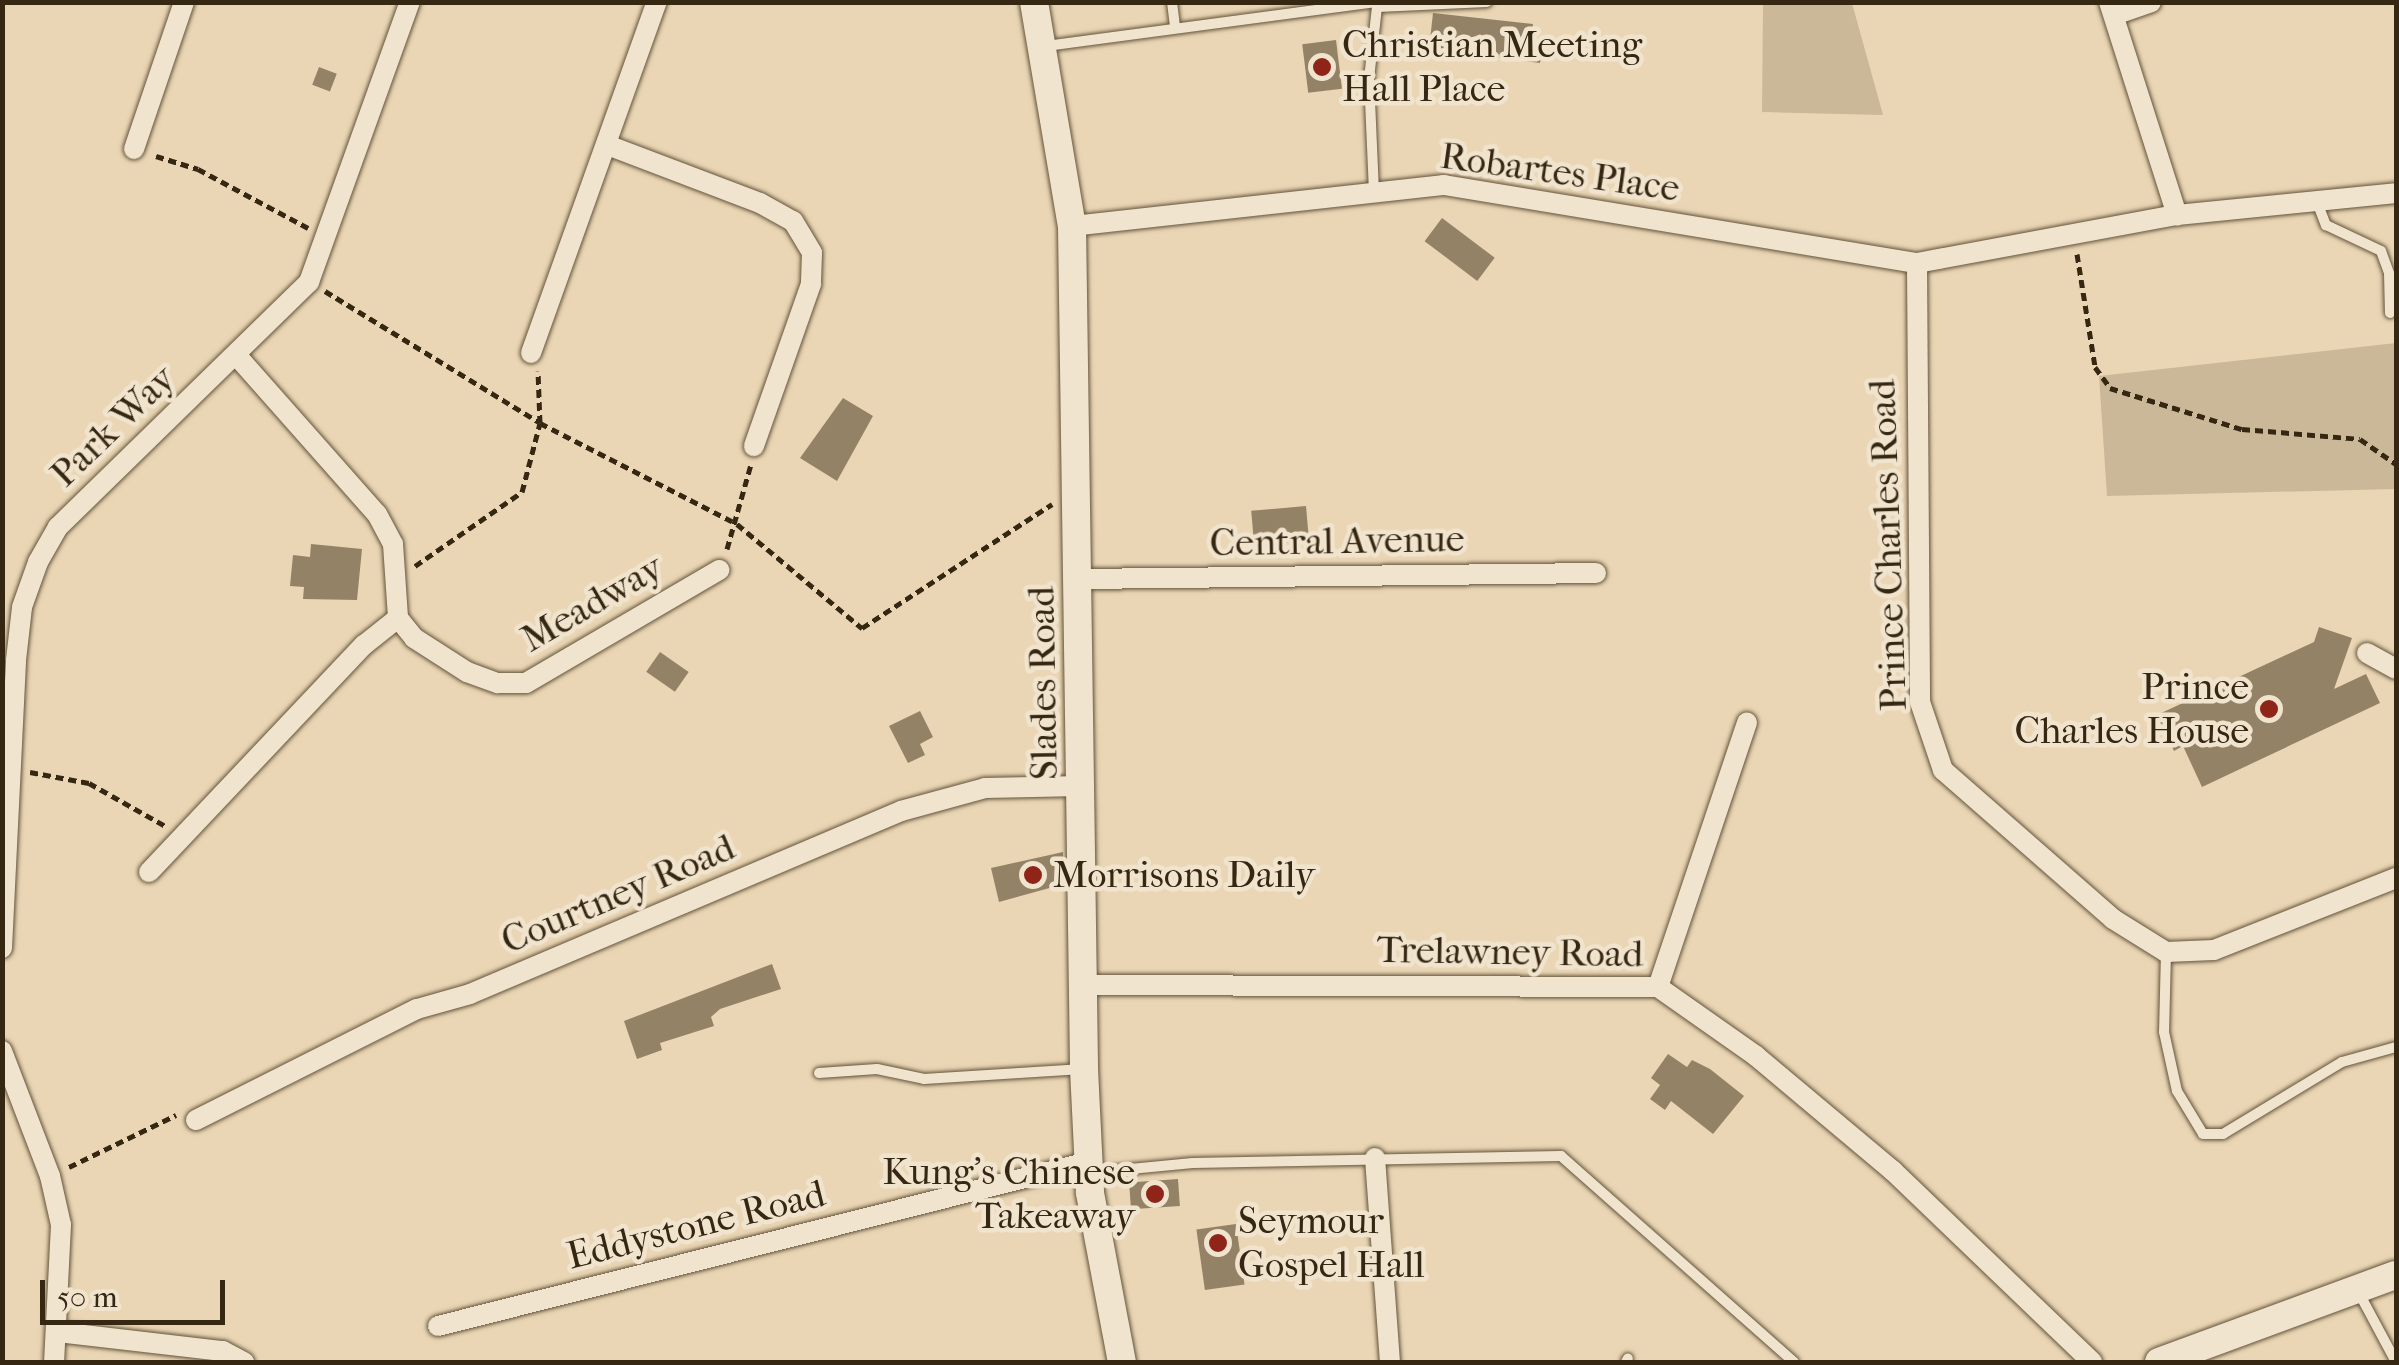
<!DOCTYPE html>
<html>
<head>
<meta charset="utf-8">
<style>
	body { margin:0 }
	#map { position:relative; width:2399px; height:1365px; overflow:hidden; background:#ead6b4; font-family:"IM FELL French Canon",serif }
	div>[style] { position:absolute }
	.green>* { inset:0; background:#cbb899 }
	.building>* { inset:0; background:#948267; transform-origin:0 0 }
	.path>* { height:5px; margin-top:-2.5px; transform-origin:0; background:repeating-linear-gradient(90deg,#362713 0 8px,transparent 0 13px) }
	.roads { filter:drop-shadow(0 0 2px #63533b) drop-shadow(0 0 2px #63533b) }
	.lane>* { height:10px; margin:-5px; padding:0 5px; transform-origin:5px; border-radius:5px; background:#f1e4ce }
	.street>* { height:20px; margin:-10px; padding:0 10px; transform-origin:10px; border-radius:10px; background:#f1e4ce }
	.secondary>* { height:28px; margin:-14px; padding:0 14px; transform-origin:14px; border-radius:14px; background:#f1e4ce }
	.dots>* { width:28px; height:28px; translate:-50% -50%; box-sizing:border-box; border:5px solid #f1e4ce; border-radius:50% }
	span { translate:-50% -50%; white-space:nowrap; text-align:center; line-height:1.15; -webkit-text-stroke:9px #f1e4ce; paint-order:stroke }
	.poi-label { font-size:38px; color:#362713 }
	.left { translate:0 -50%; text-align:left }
	.right { translate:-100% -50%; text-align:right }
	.street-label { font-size:38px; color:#362713 }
	.frame { position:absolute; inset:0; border:5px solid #362713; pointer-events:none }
	.scale { position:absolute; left:40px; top:1280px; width:185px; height:45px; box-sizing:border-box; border:5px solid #362713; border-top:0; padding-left:12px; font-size:30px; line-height:35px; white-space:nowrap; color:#362713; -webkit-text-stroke:8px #f1e4ce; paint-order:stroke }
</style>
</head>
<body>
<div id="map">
	<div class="green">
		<i style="clip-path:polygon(1763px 3px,1852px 3px,1883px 115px,1762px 112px)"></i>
		<i style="clip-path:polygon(2396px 343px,2396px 489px,2107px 496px,2099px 376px)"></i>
	</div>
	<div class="building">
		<i style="clip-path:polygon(1433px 13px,1533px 24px,1531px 40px,1543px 42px,1540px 63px,1429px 49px)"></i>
		<i style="left:1336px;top:40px;width:49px;height:34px;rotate:83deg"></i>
		<i style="left:319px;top:67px;width:19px;height:19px;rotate:21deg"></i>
		<i style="left:1442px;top:218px;width:66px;height:29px;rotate:37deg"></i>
		<i style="clip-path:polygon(843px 398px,873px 416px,837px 481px,800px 458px)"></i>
		<i style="left:1306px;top:506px;width:35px;height:55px;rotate:85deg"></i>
		<i style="clip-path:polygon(311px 544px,362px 549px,357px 600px,303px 599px,304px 587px,290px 586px,293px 555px,310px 557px)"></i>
		<i style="clip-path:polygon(2319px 627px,2352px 638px,2334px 689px,2366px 674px,2380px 703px,2202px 787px,2183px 746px,2174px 751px,2157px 715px,2314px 642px)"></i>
		<i style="left:660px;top:652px;width:35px;height:24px;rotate:35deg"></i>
		<i style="clip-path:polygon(920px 711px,933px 737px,920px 744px,925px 755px,908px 763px,889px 726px)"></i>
		<i style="clip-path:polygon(1063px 852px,1064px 884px,999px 902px,991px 868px)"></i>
		<i style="clip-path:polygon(772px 964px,781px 989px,720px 1009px,711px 1017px,714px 1026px,660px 1043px,662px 1050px,637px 1059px,624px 1021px)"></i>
		<i style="clip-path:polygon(1668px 1054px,1687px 1067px,1692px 1060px,1710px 1069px,1744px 1096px,1713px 1134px,1671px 1101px,1665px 1110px,1650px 1099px,1660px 1085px,1651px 1078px)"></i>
		<i style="left:1178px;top:1179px;width:27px;height:49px;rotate:86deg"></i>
		<i style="left:1236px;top:1224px;width:61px;height:40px;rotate:82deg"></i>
	</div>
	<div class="path">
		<i style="left:156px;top:156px;width:44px;rotate:17.2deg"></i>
		<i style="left:198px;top:169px;width:125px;rotate:28.2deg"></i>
		<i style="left:2077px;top:254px;width:114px;rotate:80.9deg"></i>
		<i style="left:2095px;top:367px;width:26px;rotate:54deg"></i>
		<i style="left:2110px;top:388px;width:138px;rotate:17.3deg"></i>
		<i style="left:2242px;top:429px;width:118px;rotate:4.8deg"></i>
		<i style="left:2360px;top:439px;width:44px;rotate:34.8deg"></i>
		<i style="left:325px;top:291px;width:252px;rotate:31.5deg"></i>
		<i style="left:540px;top:423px;width:221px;rotate:27.1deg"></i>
		<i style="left:737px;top:524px;width:163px;rotate:39.8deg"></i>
		<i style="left:862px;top:628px;width:227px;rotate:-33.1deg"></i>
		<i style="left:727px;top:549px;width:88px;rotate:-74.2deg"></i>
		<i style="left:415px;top:566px;width:130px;rotate:-34.7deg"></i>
		<i style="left:522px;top:492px;width:71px;rotate:-75.4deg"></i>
		<i style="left:540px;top:423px;width:52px;rotate:-92.2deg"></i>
		<i style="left:30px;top:772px;width:60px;rotate:10.6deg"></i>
		<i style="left:89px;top:783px;width:90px;rotate:29.4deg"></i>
		<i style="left:69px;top:1167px;width:119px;rotate:-25.9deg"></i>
	</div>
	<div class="roads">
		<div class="lane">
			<i style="left:1172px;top:2px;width:26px;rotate:83deg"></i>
			<i style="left:1046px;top:46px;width:333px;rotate:-7.6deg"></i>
			<i style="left:1374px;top:192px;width:113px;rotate:-92.5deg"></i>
			<i style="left:1369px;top:79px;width:72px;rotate:-83.7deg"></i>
			<i style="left:1377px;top:7px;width:110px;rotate:-2.6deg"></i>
			<i style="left:2317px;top:202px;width:25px;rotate:69deg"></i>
			<i style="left:2326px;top:225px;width:61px;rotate:25.3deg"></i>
			<i style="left:2381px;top:251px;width:23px;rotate:70deg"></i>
			<i style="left:2389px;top:273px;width:40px;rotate:88.6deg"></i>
			<i style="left:2166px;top:952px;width:80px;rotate:91.4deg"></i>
			<i style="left:2164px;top:1032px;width:60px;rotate:77.6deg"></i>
			<i style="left:2177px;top:1091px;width:50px;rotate:58.8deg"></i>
			<i style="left:2203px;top:1134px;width:20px"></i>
			<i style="left:2223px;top:1134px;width:139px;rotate:-31.2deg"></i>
			<i style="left:2342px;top:1062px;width:56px;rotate:-15.5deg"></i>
			<i style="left:819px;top:1073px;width:58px;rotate:-3.9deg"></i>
			<i style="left:877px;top:1069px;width:48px;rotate:12deg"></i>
			<i style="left:924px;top:1079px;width:159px;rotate:-3.6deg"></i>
			<i style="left:1089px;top:1173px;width:104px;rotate:-5.5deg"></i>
			<i style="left:1193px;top:1163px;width:368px;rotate:-1.1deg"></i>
			<i style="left:1561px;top:1156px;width:311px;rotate:41.5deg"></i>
			<i style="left:2359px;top:1293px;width:78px;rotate:61.8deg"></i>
			<i style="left:1626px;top:1362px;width:4px;rotate:-63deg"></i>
		</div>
		<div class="street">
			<i style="left:2109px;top:2px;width:224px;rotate:72.3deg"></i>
			<i style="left:2114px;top:15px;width:39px;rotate:-19deg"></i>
			<i style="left:610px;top:146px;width:160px;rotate:20.8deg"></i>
			<i style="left:760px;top:203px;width:38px;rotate:29deg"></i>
			<i style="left:793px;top:221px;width:37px;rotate:59deg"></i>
			<i style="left:812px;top:253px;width:31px;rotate:92deg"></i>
			<i style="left:811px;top:284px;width:172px;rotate:109.4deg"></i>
			<i style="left:134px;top:149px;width:155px;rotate:-71.2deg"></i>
			<i style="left:1072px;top:226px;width:374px;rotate:-6.3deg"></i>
			<i style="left:1444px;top:185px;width:479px;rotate:9.4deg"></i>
			<i style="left:1917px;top:263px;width:264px;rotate:-10.5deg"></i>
			<i style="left:2177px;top:215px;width:220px;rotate:-5.7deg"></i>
			<i style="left:1917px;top:263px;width:439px;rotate:89.6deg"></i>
			<i style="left:1920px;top:702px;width:72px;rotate:71.3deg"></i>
			<i style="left:1943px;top:770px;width:226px;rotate:41.2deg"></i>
			<i style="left:2113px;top:919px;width:62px;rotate:31.9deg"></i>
			<i style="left:2166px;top:952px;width:48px;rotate:-2.4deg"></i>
			<i style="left:2214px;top:950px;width:196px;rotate:-21.6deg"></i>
			<i style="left:531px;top:353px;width:373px;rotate:-70.3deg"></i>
			<i style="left:237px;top:356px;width:211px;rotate:48.5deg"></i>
			<i style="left:377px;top:514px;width:34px;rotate:62deg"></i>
			<i style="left:393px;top:544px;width:74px;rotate:86.1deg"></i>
			<i style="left:398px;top:618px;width:26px;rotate:51deg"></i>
			<i style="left:414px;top:638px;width:63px;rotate:32.7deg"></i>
			<i style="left:467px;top:672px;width:33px;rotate:20deg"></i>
			<i style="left:498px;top:683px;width:28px"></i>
			<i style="left:526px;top:683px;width:224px;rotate:-30.3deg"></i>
			<i style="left:1079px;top:579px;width:517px;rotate:-0.66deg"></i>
			<i style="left:2367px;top:653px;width:33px;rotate:29deg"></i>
			<i style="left:149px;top:872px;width:313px;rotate:-46.6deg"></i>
			<i style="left:364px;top:645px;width:43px;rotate:-38.5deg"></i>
			<i style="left:2px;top:948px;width:288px;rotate:-87.2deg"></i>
			<i style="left:16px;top:660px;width:53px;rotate:-83.5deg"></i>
			<i style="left:22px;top:607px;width:48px;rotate:-70.4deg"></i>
			<i style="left:38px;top:562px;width:40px;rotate:-60.3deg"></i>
			<i style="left:58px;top:527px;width:351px;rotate:-44.3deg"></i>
			<i style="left:309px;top:282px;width:298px;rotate:-70.2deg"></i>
			<i style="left:1086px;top:985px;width:572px;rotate:0.2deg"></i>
			<i style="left:1658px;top:987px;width:120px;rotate:35.1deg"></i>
			<i style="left:1756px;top:1056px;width:179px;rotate:40deg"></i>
			<i style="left:1893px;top:1171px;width:276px;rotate:43.8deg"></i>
			<i style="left:1658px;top:987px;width:279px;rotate:-71.4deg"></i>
			<i style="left:2px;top:1051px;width:134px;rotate:69deg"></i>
			<i style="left:50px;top:1176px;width:50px;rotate:77.3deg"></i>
			<i style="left:61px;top:1225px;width:137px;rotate:92.9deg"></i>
			<i style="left:196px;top:1120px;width:247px;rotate:-26.7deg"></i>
			<i style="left:417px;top:1009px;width:55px;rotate:-15.8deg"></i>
			<i style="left:470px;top:994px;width:468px;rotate:-23deg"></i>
			<i style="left:901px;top:811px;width:87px;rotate:-15.3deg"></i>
			<i style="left:985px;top:788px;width:97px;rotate:-1.2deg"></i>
			<i style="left:1375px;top:1158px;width:205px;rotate:85.8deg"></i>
			<i style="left:438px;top:1326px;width:670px;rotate:-14.16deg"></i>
			<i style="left:58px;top:1332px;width:166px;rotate:6.6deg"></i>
			<i style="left:223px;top:1351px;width:24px;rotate:28deg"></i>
		</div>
		<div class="secondary">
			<i style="left:1034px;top:2px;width:227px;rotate:80.4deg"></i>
			<i style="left:1072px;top:226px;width:843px;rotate:89.18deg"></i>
			<i style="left:1084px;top:1069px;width:124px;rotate:87.2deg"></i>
			<i style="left:1090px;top:1193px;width:172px;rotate:79.3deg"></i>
			<i style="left:2159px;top:1362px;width:252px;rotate:-20.2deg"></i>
		</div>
	</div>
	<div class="dots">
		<i style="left:1322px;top:67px;background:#8f2418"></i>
		<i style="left:2269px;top:709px;background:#8f2418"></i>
		<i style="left:1033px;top:875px;background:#8f2418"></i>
		<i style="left:1155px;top:1194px;background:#8f2418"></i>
		<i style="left:1218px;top:1243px;background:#8f2418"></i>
	</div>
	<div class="poi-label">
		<span class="left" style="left:1342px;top:67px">Christian Meeting<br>Hall Place</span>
		<span class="right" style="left:2249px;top:709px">Prince<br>Charles House</span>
		<span class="left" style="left:1053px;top:875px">Morrisons Daily</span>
		<span class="right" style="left:1135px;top:1194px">Kung's Chinese<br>Takeaway</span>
		<span class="left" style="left:1238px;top:1243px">Seymour<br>Gospel Hall</span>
	</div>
	<div class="street-label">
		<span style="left:1560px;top:172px;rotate:8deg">Robartes Place</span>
		<span style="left:113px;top:426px;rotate:-44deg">Park Way</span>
		<span style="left:1337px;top:541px;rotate:-1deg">Central Avenue</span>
		<span style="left:1888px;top:545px;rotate:-92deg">Prince Charles Road</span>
		<span style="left:592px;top:603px;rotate:-30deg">Meadway</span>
		<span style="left:1043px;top:683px;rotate:-91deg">Slades Road</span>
		<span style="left:618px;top:894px;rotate:-23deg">Courtney Road</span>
		<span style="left:1510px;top:952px;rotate:1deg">Trelawney Road</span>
		<span style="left:696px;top:1225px;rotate:-14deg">Eddystone Road</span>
	</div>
	<div class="frame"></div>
	<div class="scale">50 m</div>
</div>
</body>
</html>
